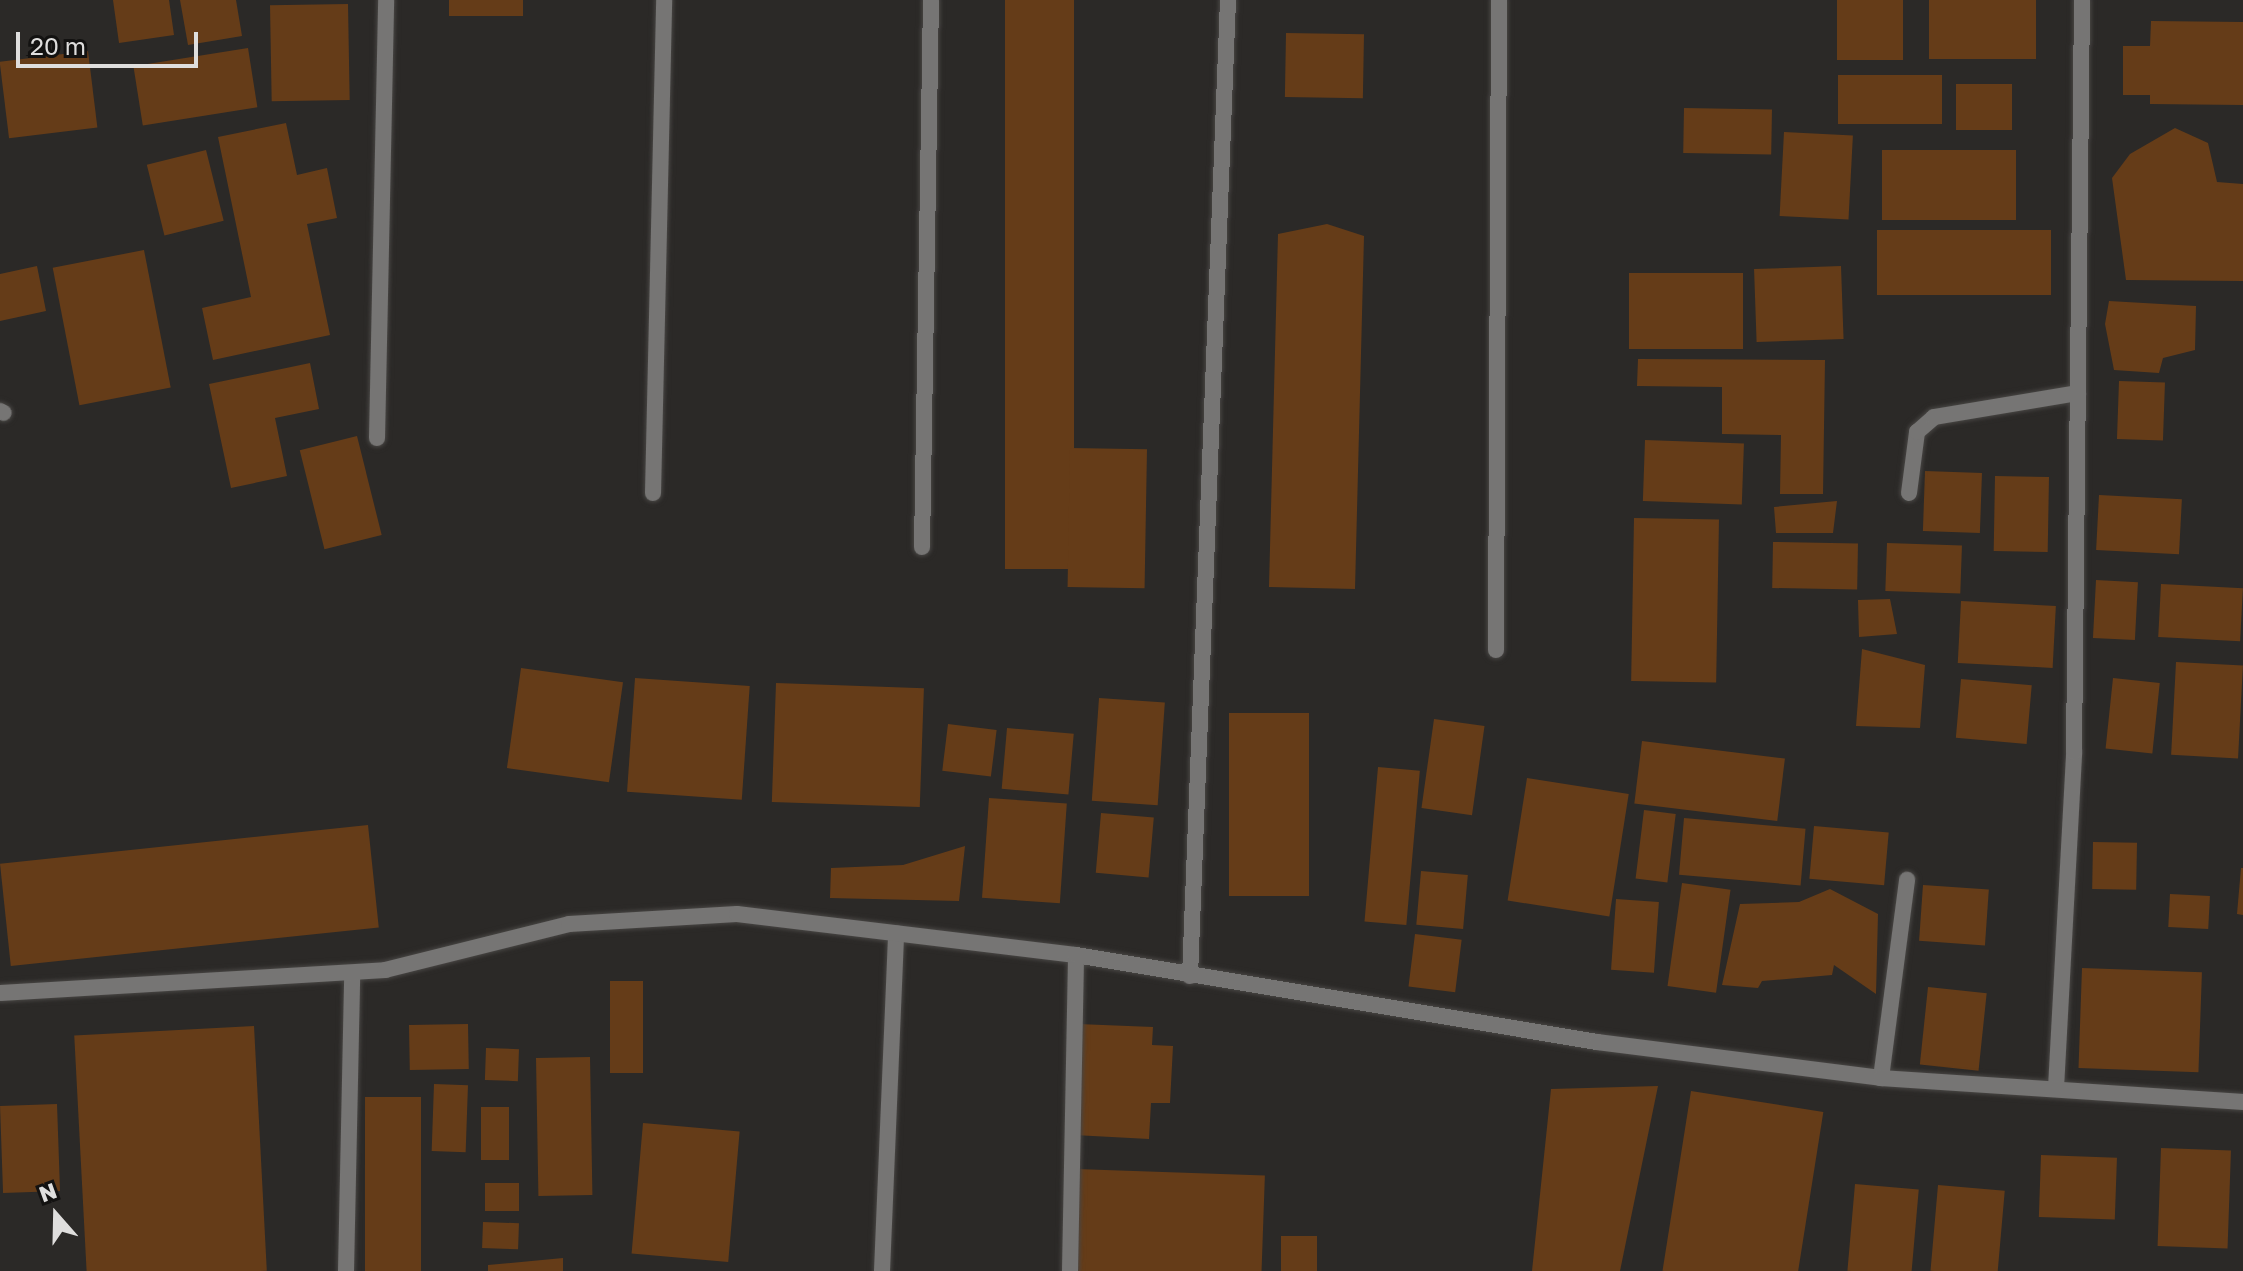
<!DOCTYPE html>
<html>
<head>
<meta charset="utf-8">
<style>
	body { margin:0 }
	#map { position:relative; width:2243px; height:1271px; overflow:hidden; background:#2b2927; font-family:"Golos Text",sans-serif }
	div>[style] { position:absolute }
	.building>* { inset:0; background:#653c18; transform-origin:0 0 }
	.roads { filter:drop-shadow(0 0 2px #484644) drop-shadow(0 0 2px #484644) }
	.service>* { height:16px; margin:-8px; padding:0 8px; transform-origin:8px; border-radius:8px; background:#767574 }
	.minor>* { height:16px; margin:-8px; padding:0 8px; transform-origin:8px; border-radius:8px; background:#767574 }
	.tertiary>* { height:16px; margin:-8px; padding:0 8px; transform-origin:8px; border-radius:8px; background:#767574 }
	span { translate:-50% -50%; white-space:nowrap; text-align:center; line-height:1.15; -webkit-text-stroke:8px #131211; paint-order:stroke }
	.north { position:absolute; left:16px; top:1175px; width:80px; height:80px; -webkit-text-stroke:6px #131211; paint-order:stroke; rotate:340deg; font-size:22px; font-weight:700; line-height:32px; text-align:center; color:#dfdedd }
	.north::after { content:''; display:block; margin:auto; width:28px; height:36px; background:#dfdedd; clip-path:polygon(50% 0,100% 100%,50% 72%,0 100%) }
	.scale { position:absolute; left:16px; top:32px; width:182px; height:36px; box-sizing:border-box; border:4px solid #dfdedd; border-top:0; padding-left:10px; font-size:24px; line-height:28px; white-space:nowrap; color:#dfdedd; -webkit-text-stroke:6px #131211; paint-order:stroke }
</style>
</head>
<body>
<div id="map">
	<div class="building">
		<i style="clip-path:polygon(113px 0,169px 0,174px 35px,119px 43px)"></i>
		<i style="clip-path:polygon(180px 0,236px 0,242px 36px,188px 45px)"></i>
		<i style="left:449px;top:0;width:74px;height:16px"></i>
		<i style="left:1005px;top:0;width:69px;height:569px"></i>
		<i style="left:1837px;top:0;width:66px;height:60px"></i>
		<i style="left:1929px;top:0;width:107px;height:59px"></i>
		<i style="left:348px;top:4px;width:96px;height:78px;rotate:89deg"></i>
		<i style="clip-path:polygon(2151px 21px,2243px 22px,2243px 105px,2150px 104px,2150px 95px,2123px 95px,2123px 46px,2150px 46px)"></i>
		<i style="left:1286px;top:33px;width:78px;height:64px;rotate:1deg"></i>
		<i style="left:248px;top:48px;width:60px;height:116px;rotate:81deg"></i>
		<i style="left:88px;top:51px;width:77px;height:89px;rotate:83deg"></i>
		<i style="left:1942px;top:75px;width:49px;height:104px;rotate:90deg"></i>
		<i style="left:2012px;top:84px;width:46px;height:56px;rotate:90deg"></i>
		<i style="left:1684px;top:108px;width:88px;height:45px;rotate:1deg"></i>
		<i style="clip-path:polygon(286px 123px,297px 175px,327px 168px,337px 218px,307px 224px,330px 335px,213px 360px,202px 308px,251px 297px,218px 137px)"></i>
		<i style="clip-path:polygon(2175px 128px,2208px 143px,2217px 182px,2243px 184px,2243px 281px,2126px 280px,2112px 178px,2130px 154px)"></i>
		<i style="left:1784px;top:132px;width:69px;height:84px;rotate:3deg"></i>
		<i style="left:206px;top:150px;width:73px;height:61px;rotate:76deg"></i>
		<i style="left:1882px;top:150px;width:134px;height:70px"></i>
		<i style="clip-path:polygon(1327px 224px,1364px 236px,1355px 589px,1269px 587px,1278px 234px)"></i>
		<i style="left:1877px;top:230px;width:174px;height:65px"></i>
		<i style="left:144px;top:250px;width:140px;height:93px;rotate:79deg"></i>
		<i style="clip-path:polygon(37px 266px,46px 311px,0 321px,0 274px)"></i>
		<i style="left:1841px;top:266px;width:73px;height:87px;rotate:88deg"></i>
		<i style="left:1743px;top:273px;width:76px;height:114px;rotate:90deg"></i>
		<i style="clip-path:polygon(2109px 301px,2196px 306px,2195px 350px,2163px 358px,2159px 373px,2114px 370px,2105px 324px)"></i>
		<i style="clip-path:polygon(1638px 359px,1825px 360px,1823px 494px,1780px 494px,1781px 435px,1722px 434px,1722px 387px,1637px 386px)"></i>
		<i style="clip-path:polygon(310px 363px,319px 409px,275px 418px,287px 476px,231px 488px,209px 384px)"></i>
		<i style="left:2119px;top:381px;width:46px;height:58px;rotate:2deg"></i>
		<i style="left:357px;top:436px;width:102px;height:59px;rotate:76deg"></i>
		<i style="left:1645px;top:440px;width:99px;height:61px;rotate:2deg"></i>
		<i style="left:1070px;top:448px;width:77px;height:139px;rotate:1deg"></i>
		<i style="left:1925px;top:471px;width:57px;height:60px;rotate:2deg"></i>
		<i style="left:1995px;top:476px;width:54px;height:75px;rotate:1deg"></i>
		<i style="left:2099px;top:495px;width:83px;height:55px;rotate:3deg"></i>
		<i style="clip-path:polygon(1837px 501px,1833px 533px,1776px 533px,1774px 507px)"></i>
		<i style="left:1634px;top:518px;width:85px;height:163px;rotate:1deg"></i>
		<i style="left:1773px;top:542px;width:85px;height:46px;rotate:1deg"></i>
		<i style="left:1887px;top:543px;width:75px;height:48px;rotate:2deg"></i>
		<i style="left:2096px;top:580px;width:42px;height:58px;rotate:3deg"></i>
		<i style="left:2161px;top:584px;width:82px;height:53px;rotate:3deg"></i>
		<i style="clip-path:polygon(1890px 599px,1897px 634px,1859px 637px,1858px 600px)"></i>
		<i style="left:1961px;top:601px;width:95px;height:62px;rotate:3deg"></i>
		<i style="clip-path:polygon(1862px 649px,1925px 665px,1920px 728px,1856px 726px)"></i>
		<i style="left:2176px;top:662px;width:67px;height:93px;rotate:3deg"></i>
		<i style="left:521px;top:668px;width:103px;height:101px;rotate:8deg"></i>
		<i style="left:635px;top:678px;width:115px;height:114px;rotate:4deg"></i>
		<i style="left:2113px;top:678px;width:47px;height:71px;rotate:6deg"></i>
		<i style="left:1961px;top:679px;width:71px;height:59px;rotate:5deg"></i>
		<i style="left:776px;top:683px;width:148px;height:119px;rotate:2deg"></i>
		<i style="left:1099px;top:698px;width:66px;height:103px;rotate:4deg"></i>
		<i style="left:1229px;top:713px;width:80px;height:183px"></i>
		<i style="left:1434px;top:719px;width:51px;height:90px;rotate:8deg"></i>
		<i style="left:948px;top:724px;width:49px;height:47px;rotate:7deg"></i>
		<i style="left:1007px;top:728px;width:67px;height:61px;rotate:5deg"></i>
		<i style="left:1642px;top:741px;width:144px;height:63px;rotate:7deg"></i>
		<i style="left:1378px;top:767px;width:42px;height:155px;rotate:5deg"></i>
		<i style="left:1527px;top:778px;width:103px;height:124px;rotate:9deg"></i>
		<i style="left:989px;top:798px;width:78px;height:100px;rotate:4deg"></i>
		<i style="left:1644px;top:810px;width:32px;height:69px;rotate:7deg"></i>
		<i style="left:1101px;top:813px;width:53px;height:60px;rotate:5deg"></i>
		<i style="left:1684px;top:818px;width:122px;height:57px;rotate:5deg"></i>
		<i style="left:368px;top:825px;width:103px;height:370px;rotate:84deg"></i>
		<i style="left:1814px;top:826px;width:75px;height:53px;rotate:5deg"></i>
		<i style="left:2093px;top:842px;width:44px;height:47px;rotate:1deg"></i>
		<i style="clip-path:polygon(965px 846px,959px 901px,830px 898px,831px 868px,903px 865px)"></i>
		<i style="clip-path:polygon(2241px 868px,2243px 868px,2243px 915px,2237px 914px)"></i>
		<i style="left:1421px;top:871px;width:47px;height:54px;rotate:5deg"></i>
		<i style="left:1682px;top:883px;width:49px;height:104px;rotate:8deg"></i>
		<i style="left:1923px;top:885px;width:66px;height:56px;rotate:4deg"></i>
		<i style="clip-path:polygon(1830px 889px,1878px 914px,1876px 994px,1834px 965px,1832px 975px,1762px 981px,1758px 988px,1722px 985px,1740px 904px,1799px 902px)"></i>
		<i style="left:2170px;top:894px;width:40px;height:33px;rotate:3deg"></i>
		<i style="left:1616px;top:899px;width:43px;height:71px;rotate:4deg"></i>
		<i style="left:1415px;top:934px;width:47px;height:53px;rotate:7deg"></i>
		<i style="left:2082px;top:968px;width:120px;height:100px;rotate:2deg"></i>
		<i style="left:610px;top:981px;width:33px;height:92px"></i>
		<i style="left:1928px;top:987px;width:59px;height:78px;rotate:6deg"></i>
		<i style="left:468px;top:1024px;width:45px;height:59px;rotate:89deg"></i>
		<i style="clip-path:polygon(1078px 1024px,1153px 1027px,1152px 1045px,1173px 1046px,1170px 1103px,1151px 1103px,1149px 1139px,1074px 1135px)"></i>
		<i style="left:254px;top:1026px;width:245px;height:180px;rotate:87deg"></i>
		<i style="left:486px;top:1048px;width:33px;height:32px;rotate:2deg"></i>
		<i style="left:590px;top:1057px;width:138px;height:54px;rotate:89deg"></i>
		<i style="left:434px;top:1084px;width:34px;height:67px;rotate:2deg"></i>
		<i style="clip-path:polygon(1658px 1086px,1620px 1271px,1532px 1271px,1551px 1089px)"></i>
		<i style="left:1691px;top:1091px;width:134px;height:182px;rotate:9deg"></i>
		<i style="left:365px;top:1097px;width:56px;height:174px"></i>
		<i style="left:57px;top:1104px;width:87px;height:57px;rotate:88deg"></i>
		<i style="left:481px;top:1107px;width:28px;height:53px"></i>
		<i style="left:643px;top:1123px;width:97px;height:131px;rotate:5deg"></i>
		<i style="left:2161px;top:1148px;width:70px;height:98px;rotate:2deg"></i>
		<i style="left:2041px;top:1155px;width:76px;height:62px;rotate:2deg"></i>
		<i style="left:1076px;top:1169px;width:189px;height:102px;rotate:2deg"></i>
		<i style="left:485px;top:1183px;width:34px;height:28px"></i>
		<i style="left:1855px;top:1184px;width:64px;height:87px;rotate:5deg"></i>
		<i style="left:1938px;top:1185px;width:67px;height:86px;rotate:5deg"></i>
		<i style="left:483px;top:1222px;width:36px;height:26px;rotate:2deg"></i>
		<i style="left:1281px;top:1236px;width:36px;height:35px"></i>
		<i style="clip-path:polygon(563px 1258px,563px 1271px,488px 1271px,488px 1265px)"></i>
	</div>
	<div class="roads">
		<div class="service">
			<i style="left:1909px;top:493px;width:62px;rotate:-82.5deg"></i>
			<i style="left:1917px;top:432px;width:23px;rotate:-41deg"></i>
			<i style="left:1934px;top:417px;width:146px;rotate:-9.5deg"></i>
		</div>
		<div class="minor">
			<i style="left:0;top:411px;width:4px;rotate:27deg"></i>
			<i style="left:377px;top:438px;width:438px;rotate:-88.8deg"></i>
			<i style="left:653px;top:493px;width:493px;rotate:-88.7deg"></i>
			<i style="left:922px;top:547px;width:547px;rotate:-89.06deg"></i>
			<i style="left:1496px;top:650px;width:650px;rotate:-89.74deg"></i>
			<i style="left:1190px;top:976px;width:977px;rotate:-87.77deg"></i>
			<i style="left:1881px;top:1078px;width:200px;rotate:-82.5deg"></i>
			<i style="left:2056px;top:1088px;width:336px;rotate:-86.9deg"></i>
			<i style="left:2074px;top:752px;width:752px;rotate:-89.39deg"></i>
			<i style="left:346px;top:1271px;width:298px;rotate:-88.8deg"></i>
			<i style="left:882px;top:1271px;width:338px;rotate:-87.6deg"></i>
			<i style="left:1070px;top:1271px;width:316px;rotate:-88.9deg"></i>
		</div>
		<div class="tertiary">
			<i style="left:0;top:993px;width:386px;rotate:-3.4deg"></i>
			<i style="left:385px;top:970px;width:190px;rotate:-14deg"></i>
			<i style="left:569px;top:924px;width:168px;rotate:-3.4deg"></i>
			<i style="left:737px;top:914px;width:341px;rotate:6.9deg"></i>
			<i style="left:1076px;top:955px;width:528px;rotate:9.48deg"></i>
			<i style="left:1597px;top:1042px;width:286px;rotate:7.2deg"></i>
			<i style="left:1881px;top:1078px;width:363px;rotate:3.8deg"></i>
		</div>
	</div>
	<div class="north">N</div>
	<div class="scale">20 m</div>
</div>
</body>
</html>
